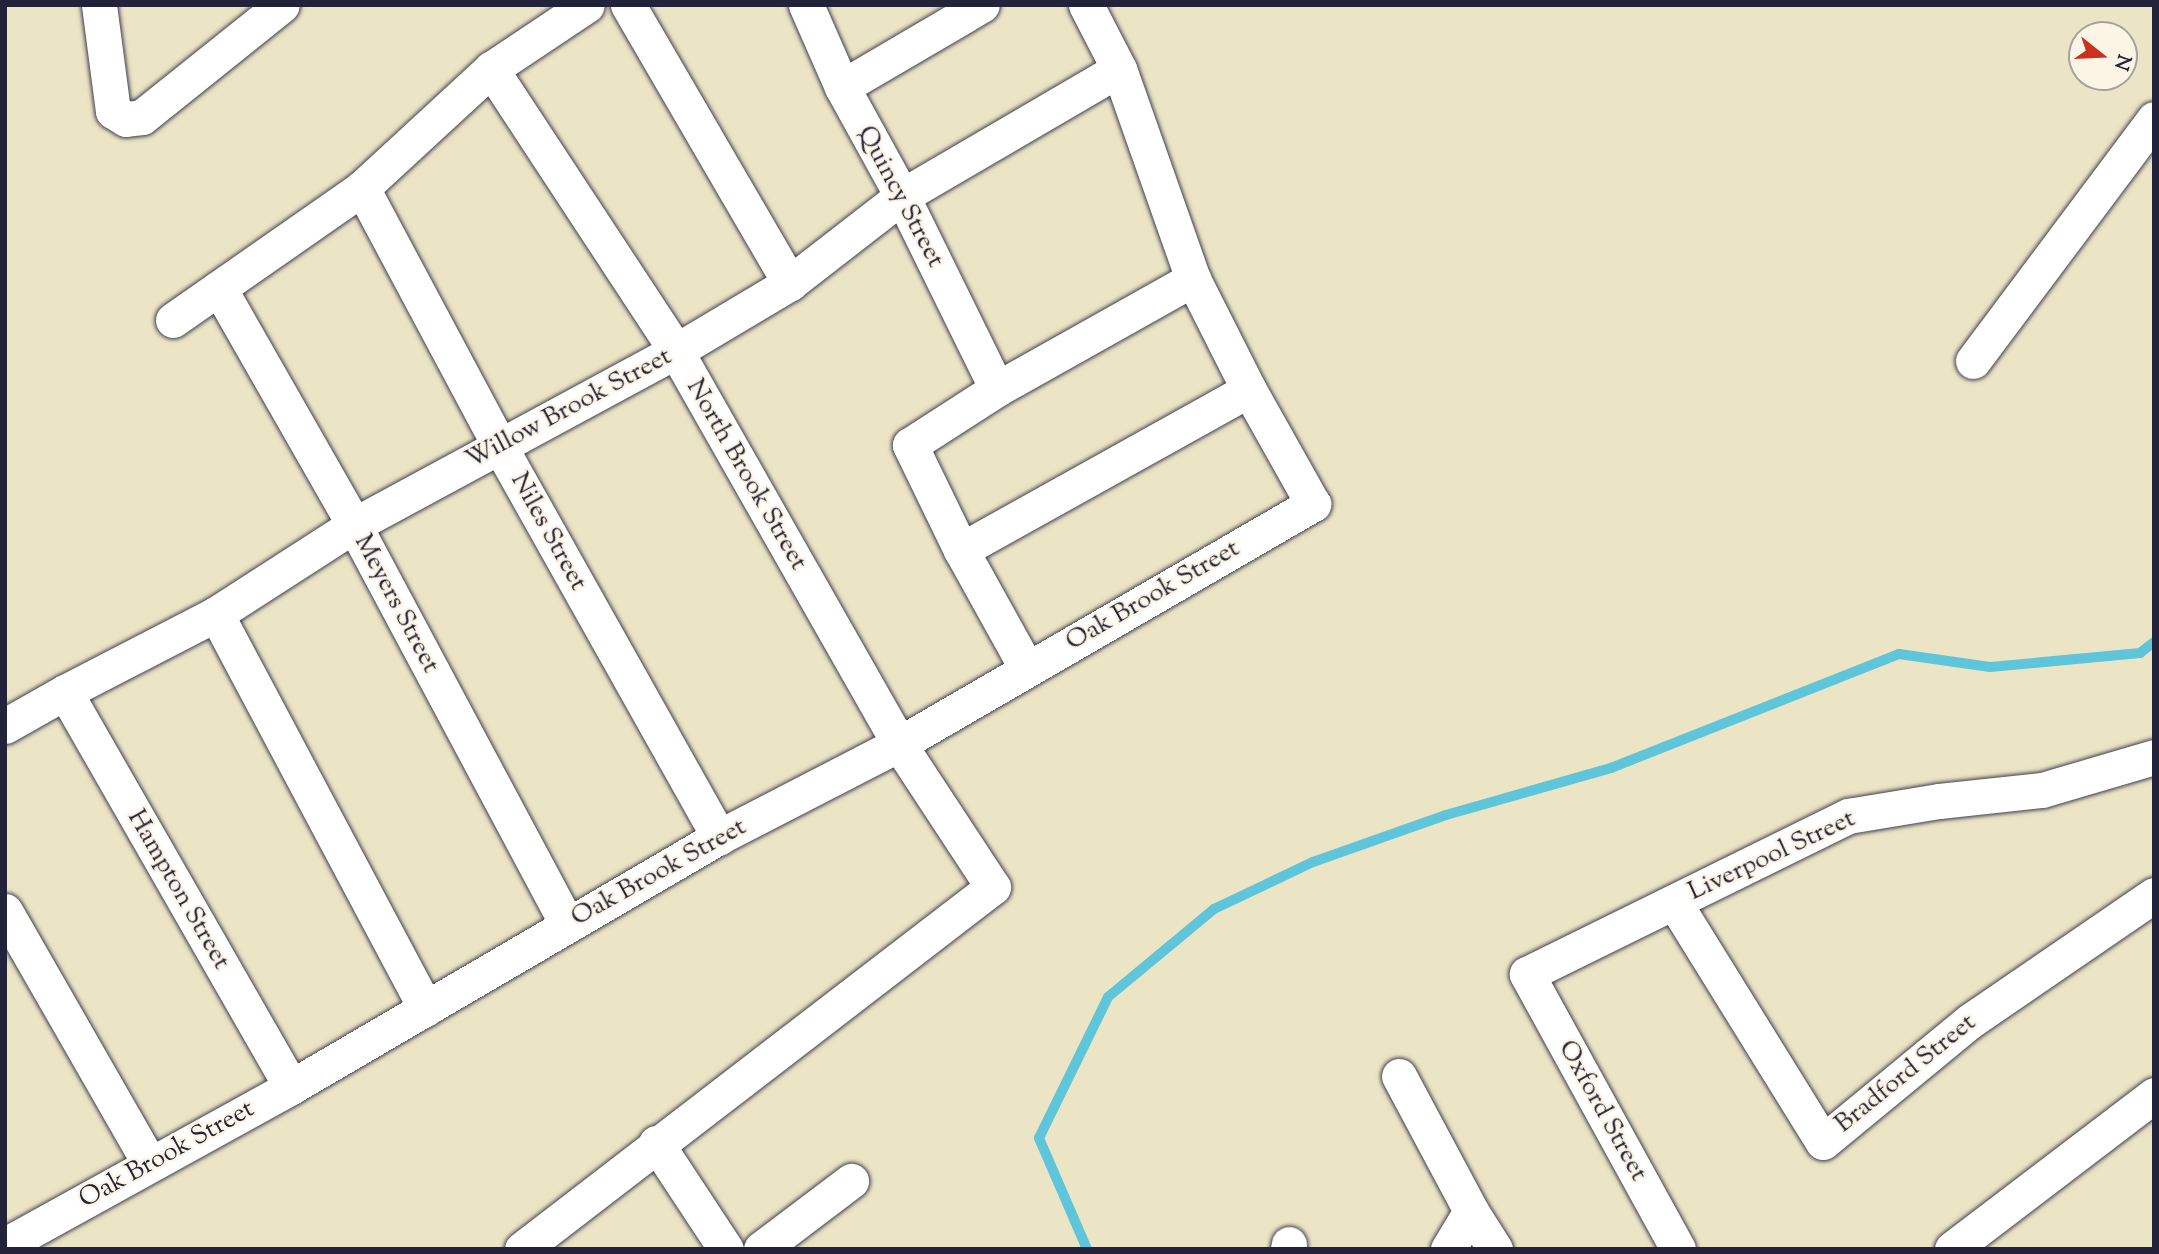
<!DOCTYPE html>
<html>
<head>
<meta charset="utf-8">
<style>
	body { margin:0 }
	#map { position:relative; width:2159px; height:1254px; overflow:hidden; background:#ece5c5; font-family:"Sorts Mill Goudy",serif }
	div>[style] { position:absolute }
	.stream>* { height:10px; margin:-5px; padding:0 5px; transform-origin:5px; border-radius:5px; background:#5ec5db }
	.roads { filter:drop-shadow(0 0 2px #403f50) drop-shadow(0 0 2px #403f50) }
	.minor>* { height:35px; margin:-17.5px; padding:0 17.5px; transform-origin:17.5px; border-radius:17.5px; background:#fff }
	span { translate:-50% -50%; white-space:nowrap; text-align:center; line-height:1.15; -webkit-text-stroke:5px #fcf5e5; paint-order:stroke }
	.street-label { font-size:26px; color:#22223b }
	.frame { position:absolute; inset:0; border:7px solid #22223b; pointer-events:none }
	.north { position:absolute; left:2068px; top:21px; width:70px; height:70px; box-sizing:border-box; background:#fcf5e5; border:2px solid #a5a1a1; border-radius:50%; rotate:108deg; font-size:19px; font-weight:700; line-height:28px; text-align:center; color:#22223b }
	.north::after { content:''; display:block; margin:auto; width:24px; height:32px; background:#c8321e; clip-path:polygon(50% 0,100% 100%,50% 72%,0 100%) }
</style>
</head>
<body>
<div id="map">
	<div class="stream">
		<i style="left:1087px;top:1249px;width:121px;rotate:-113.4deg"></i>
		<i style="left:1039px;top:1138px;width:157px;rotate:-63.9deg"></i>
		<i style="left:1108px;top:997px;width:138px;rotate:-39.7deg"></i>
		<i style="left:1214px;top:909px;width:110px;rotate:-25.4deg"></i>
		<i style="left:1313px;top:862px;width:141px;rotate:-19.5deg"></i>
		<i style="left:1446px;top:815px;width:172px;rotate:-15.9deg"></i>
		<i style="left:1611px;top:768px;width:310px;rotate:-21.6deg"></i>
		<i style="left:1899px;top:654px;width:92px;rotate:8.1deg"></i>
		<i style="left:1990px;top:667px;width:151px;rotate:-5.3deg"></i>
		<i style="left:2140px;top:653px;width:18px;rotate:-38deg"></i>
	</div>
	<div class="roads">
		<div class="minor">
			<i style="left:99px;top:5px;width:107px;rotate:82.5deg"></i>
			<i style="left:113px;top:111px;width:15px;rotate:32deg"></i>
			<i style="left:126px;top:119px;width:16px;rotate:-7deg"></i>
			<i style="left:142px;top:117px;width:179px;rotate:-38.7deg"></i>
			<i style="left:628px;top:5px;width:322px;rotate:59.8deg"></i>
			<i style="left:806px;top:5px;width:90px;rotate:66.3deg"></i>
			<i style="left:842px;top:87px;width:124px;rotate:61.2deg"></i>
			<i style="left:902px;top:196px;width:215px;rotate:63.8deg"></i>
			<i style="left:491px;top:69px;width:337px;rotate:56.7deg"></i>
			<i style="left:676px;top:351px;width:452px;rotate:60.4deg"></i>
			<i style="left:899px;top:744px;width:171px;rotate:56.7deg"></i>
			<i style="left:993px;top:887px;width:594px;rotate:142.45deg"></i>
			<i style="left:842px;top:87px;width:162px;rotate:-30.4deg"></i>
			<i style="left:362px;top:188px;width:291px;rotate:61.9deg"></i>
			<i style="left:499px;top:445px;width:450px;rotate:60.7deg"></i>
			<i style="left:219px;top:288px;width:273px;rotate:60.3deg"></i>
			<i style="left:354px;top:525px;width:452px;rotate:61.9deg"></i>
			<i style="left:173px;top:320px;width:231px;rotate:-34.9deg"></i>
			<i style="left:362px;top:188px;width:176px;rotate:-42.7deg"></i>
			<i style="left:491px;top:69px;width:115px;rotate:-33.7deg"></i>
			<i style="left:1973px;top:361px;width:302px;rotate:-53.2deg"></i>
			<i style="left:961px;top:550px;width:329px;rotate:-29.1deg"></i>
			<i style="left:216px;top:614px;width:447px;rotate:62deg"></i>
			<i style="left:1027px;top:669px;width:136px;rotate:-119deg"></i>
			<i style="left:961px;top:550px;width:117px;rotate:-115.9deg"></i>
			<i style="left:910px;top:445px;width:103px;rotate:-32.8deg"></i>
			<i style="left:997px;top:389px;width:225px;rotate:-29.3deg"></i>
			<i style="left:65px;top:692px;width:455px;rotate:60.2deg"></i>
			<i style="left:5px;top:726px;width:69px;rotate:-29.5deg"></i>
			<i style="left:65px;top:692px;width:170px;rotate:-27.3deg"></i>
			<i style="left:216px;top:614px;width:164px;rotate:-32.8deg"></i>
			<i style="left:354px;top:525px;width:366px;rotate:-28.4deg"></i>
			<i style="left:676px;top:351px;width:133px;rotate:-30.8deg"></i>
			<i style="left:790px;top:283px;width:142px;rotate:-37.8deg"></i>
			<i style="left:902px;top:196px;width:251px;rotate:-30.3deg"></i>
			<i style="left:1674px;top:902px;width:282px;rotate:58.2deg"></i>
			<i style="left:1823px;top:1142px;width:190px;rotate:-39.5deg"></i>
			<i style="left:1970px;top:1021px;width:223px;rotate:-34.4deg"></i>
			<i style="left:5px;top:911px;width:292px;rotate:60.2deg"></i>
			<i style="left:1399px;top:1076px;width:153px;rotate:61.9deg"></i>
			<i style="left:1471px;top:1211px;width:45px;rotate:57.7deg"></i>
			<i style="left:656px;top:1143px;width:127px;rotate:56.6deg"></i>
			<i style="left:5px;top:1245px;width:327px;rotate:-28.9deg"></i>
			<i style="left:291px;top:1087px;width:496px;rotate:-30.3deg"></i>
			<i style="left:719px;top:837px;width:203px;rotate:-27.3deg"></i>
			<i style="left:899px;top:744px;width:479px;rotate:-30.1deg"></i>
			<i style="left:1313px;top:504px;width:131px;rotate:-119.3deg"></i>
			<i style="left:1249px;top:390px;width:124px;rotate:-116.8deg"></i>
			<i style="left:1193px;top:279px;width:223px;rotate:-109.4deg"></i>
			<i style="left:1119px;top:69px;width:72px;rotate:-117.3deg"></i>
			<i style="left:761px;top:1249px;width:113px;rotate:-37.1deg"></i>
			<i style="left:1288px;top:1249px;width:5px;rotate:-79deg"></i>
			<i style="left:1448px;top:1249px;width:44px;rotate:-58.8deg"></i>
			<i style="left:1678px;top:1249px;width:314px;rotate:-118.8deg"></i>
			<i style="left:1527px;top:974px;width:358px;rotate:-26.2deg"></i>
			<i style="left:1848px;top:816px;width:92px;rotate:-9.4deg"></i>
			<i style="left:1939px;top:801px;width:104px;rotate:-6.1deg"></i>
			<i style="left:2042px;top:790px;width:117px;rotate:-16.4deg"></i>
			<i style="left:1952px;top:1249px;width:254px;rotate:-37.3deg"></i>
		</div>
	</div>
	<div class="street-label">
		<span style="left:900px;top:197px;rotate:62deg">Quincy Street</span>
		<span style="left:569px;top:409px;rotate:-28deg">Willow Brook Street</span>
		<span style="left:746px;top:475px;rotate:60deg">North Brook Street</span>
		<span style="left:548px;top:532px;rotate:61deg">Niles Street</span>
		<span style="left:1153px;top:596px;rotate:-30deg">Oak Brook Street</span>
		<span style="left:396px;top:604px;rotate:62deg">Meyers Street</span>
		<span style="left:1772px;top:856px;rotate:-25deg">Liverpool Street</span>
		<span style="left:659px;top:873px;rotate:-29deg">Oak Brook Street</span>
		<span style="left:178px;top:890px;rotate:60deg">Hampton Street</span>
		<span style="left:1906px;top:1074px;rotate:-39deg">Bradford Street</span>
		<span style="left:1602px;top:1111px;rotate:61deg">Oxford Street</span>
		<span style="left:167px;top:1155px;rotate:-29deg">Oak Brook Street</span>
	</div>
	<div class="frame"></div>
	<div class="north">N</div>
</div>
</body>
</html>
